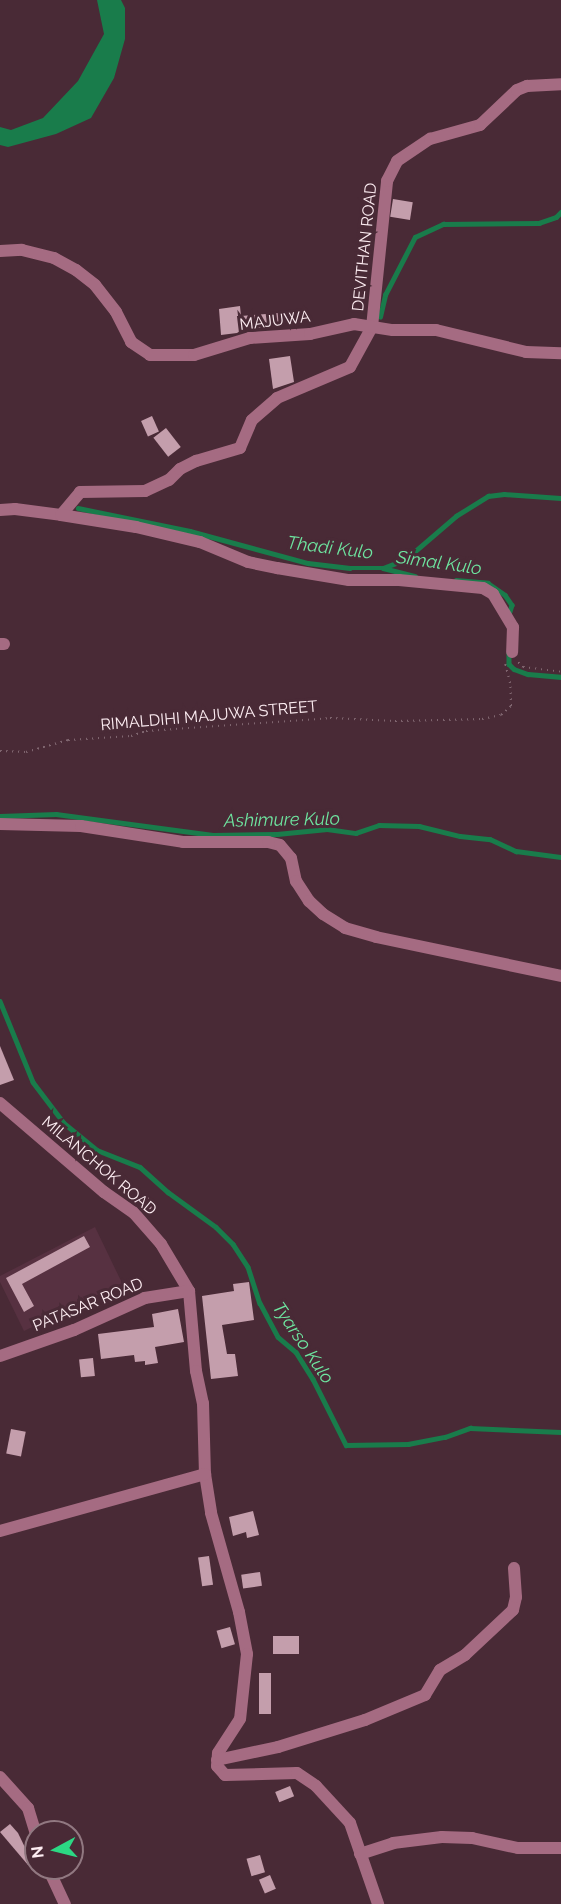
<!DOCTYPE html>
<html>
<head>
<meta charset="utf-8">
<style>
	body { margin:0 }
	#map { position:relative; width:561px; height:1904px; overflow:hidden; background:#492a36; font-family:Raleway,sans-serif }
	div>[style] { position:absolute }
	.built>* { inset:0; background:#573141 }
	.water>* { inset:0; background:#197c4b }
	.stream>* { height:4.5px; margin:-2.25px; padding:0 2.25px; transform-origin:2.25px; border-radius:2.25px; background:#197c4b }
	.building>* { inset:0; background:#c49eac; transform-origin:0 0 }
	.path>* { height:2px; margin-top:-1px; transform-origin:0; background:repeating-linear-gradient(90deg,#806670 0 1.5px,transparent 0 6px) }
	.minor>* { height:12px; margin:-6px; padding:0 6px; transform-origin:6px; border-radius:6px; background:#a56b82 }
	.tertiary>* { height:12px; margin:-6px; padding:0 6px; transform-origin:6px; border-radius:6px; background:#a56b82 }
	span { translate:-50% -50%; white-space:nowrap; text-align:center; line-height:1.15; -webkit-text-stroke:6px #492a36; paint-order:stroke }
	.street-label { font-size:16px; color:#fdedf2 }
	.water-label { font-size:18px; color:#6ee6a0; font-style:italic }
	.north { position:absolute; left:24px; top:1820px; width:60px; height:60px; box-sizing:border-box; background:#492a36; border:2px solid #917881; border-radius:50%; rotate:263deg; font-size:16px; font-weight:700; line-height:24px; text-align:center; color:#fdedf2 }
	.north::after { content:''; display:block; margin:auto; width:21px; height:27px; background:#2cd884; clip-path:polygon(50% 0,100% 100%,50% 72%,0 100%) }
</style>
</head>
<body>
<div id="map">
	<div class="built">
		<i style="clip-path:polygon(95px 1227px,122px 1283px,24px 1331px,0 1282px,0 1276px)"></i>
	</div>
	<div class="water">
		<i style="clip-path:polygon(97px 0,121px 0,125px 8px,125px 39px,114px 78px,91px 118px,56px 134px,8px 147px,0 145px,0 127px,11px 130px,43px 118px,78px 81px,104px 34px)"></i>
	</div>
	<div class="stream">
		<i style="left:380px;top:317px;width:23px;rotate:-77deg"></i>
		<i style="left:385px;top:295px;width:65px;rotate:-62.7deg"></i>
		<i style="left:415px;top:237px;width:31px;rotate:-25deg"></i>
		<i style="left:443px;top:224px;width:96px;rotate:-0.6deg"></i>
		<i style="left:539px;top:223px;width:18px;rotate:-19deg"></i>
		<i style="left:556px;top:217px;width:7px;rotate:-45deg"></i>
		<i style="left:78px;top:508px;width:114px;rotate:11.6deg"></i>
		<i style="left:190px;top:531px;width:122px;rotate:15.2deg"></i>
		<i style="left:308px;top:563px;width:42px;rotate:6.8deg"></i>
		<i style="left:350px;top:568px;width:33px"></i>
		<i style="left:383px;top:568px;width:25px;rotate:-21deg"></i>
		<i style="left:406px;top:559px;width:66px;rotate:-40.7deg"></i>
		<i style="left:456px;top:516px;width:38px;rotate:-32deg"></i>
		<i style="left:488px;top:496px;width:16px;rotate:-7deg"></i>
		<i style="left:504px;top:494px;width:57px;rotate:4deg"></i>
		<i style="left:383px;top:568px;width:33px;rotate:14deg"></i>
		<i style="left:456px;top:580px;width:32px;rotate:5deg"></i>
		<i style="left:488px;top:583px;width:21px;rotate:35deg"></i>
		<i style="left:505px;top:595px;width:12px;rotate:55deg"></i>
		<i style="left:512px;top:605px;width:10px;rotate:107deg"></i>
		<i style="left:509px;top:653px;width:11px;rotate:90deg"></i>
		<i style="left:509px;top:664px;width:7px;rotate:45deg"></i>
		<i style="left:514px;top:669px;width:15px;rotate:20deg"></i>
		<i style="left:528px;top:674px;width:33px;rotate:5deg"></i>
		<i style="left:0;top:816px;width:56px;rotate:-2deg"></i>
		<i style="left:56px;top:814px;width:158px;rotate:7.6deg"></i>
		<i style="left:213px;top:835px;width:64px;rotate:-0.9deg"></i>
		<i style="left:277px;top:834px;width:50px;rotate:-5.7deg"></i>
		<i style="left:327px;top:829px;width:29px;rotate:8deg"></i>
		<i style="left:356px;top:833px;width:24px;rotate:-19deg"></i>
		<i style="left:379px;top:825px;width:40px;rotate:1.4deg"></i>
		<i style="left:419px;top:826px;width:42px;rotate:13.7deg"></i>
		<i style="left:460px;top:836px;width:30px;rotate:6deg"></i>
		<i style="left:490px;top:839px;width:29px;rotate:25deg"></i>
		<i style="left:516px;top:851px;width:45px;rotate:7.6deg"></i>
		<i style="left:0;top:1001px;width:87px;rotate:67.8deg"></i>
		<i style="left:33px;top:1082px;width:51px;rotate:52.9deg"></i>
		<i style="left:64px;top:1123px;width:43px;rotate:39.3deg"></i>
		<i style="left:97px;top:1150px;width:46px;rotate:21.6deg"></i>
		<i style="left:140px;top:1167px;width:38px;rotate:42deg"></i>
		<i style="left:168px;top:1192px;width:59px;rotate:36.1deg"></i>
		<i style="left:216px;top:1227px;width:24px;rotate:45deg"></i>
		<i style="left:233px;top:1244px;width:27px;rotate:57deg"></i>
		<i style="left:248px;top:1267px;width:38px;rotate:72deg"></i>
		<i style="left:260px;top:1303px;width:38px;rotate:62deg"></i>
		<i style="left:278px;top:1337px;width:23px;rotate:40deg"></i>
		<i style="left:296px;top:1352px;width:32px;rotate:58deg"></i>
		<i style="left:313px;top:1379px;width:74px;rotate:63.4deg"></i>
		<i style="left:346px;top:1445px;width:62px;rotate:-0.9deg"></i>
		<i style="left:408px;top:1444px;width:38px;rotate:-11deg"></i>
		<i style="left:445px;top:1437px;width:27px;rotate:-20deg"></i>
		<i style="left:470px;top:1428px;width:91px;rotate:2.5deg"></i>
	</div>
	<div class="building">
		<i style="left:393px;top:199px;width:20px;height:18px;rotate:9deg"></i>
		<i style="clip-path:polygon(240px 306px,241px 316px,278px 313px,279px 326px,243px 329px,237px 333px,221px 335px,219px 309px)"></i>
		<i style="clip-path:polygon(290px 356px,294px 382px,273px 389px,269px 359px)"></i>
		<i style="left:152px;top:416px;width:17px;height:12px;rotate:66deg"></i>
		<i style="left:166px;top:428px;width:24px;height:16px;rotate:52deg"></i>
		<i style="clip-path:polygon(0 1046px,14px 1080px,0 1085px)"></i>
		<i style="left:148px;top:1197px;width:13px;height:12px;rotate:42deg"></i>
		<i style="clip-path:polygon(84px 1236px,90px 1247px,22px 1284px,34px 1306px,24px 1312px,6px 1278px)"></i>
		<i style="clip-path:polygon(249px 1282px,254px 1320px,222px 1325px,227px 1354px,235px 1354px,238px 1376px,211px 1379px,202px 1296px,234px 1291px,233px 1284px)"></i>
		<i style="clip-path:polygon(178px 1309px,184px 1342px,155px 1347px,158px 1363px,145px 1365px,145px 1361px,135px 1362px,134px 1355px,101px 1359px,98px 1334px,154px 1327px,152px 1314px)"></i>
		<i style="left:93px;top:1358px;width:18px;height:14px;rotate:84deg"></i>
		<i style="left:11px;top:1429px;width:15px;height:25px;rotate:11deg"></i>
		<i style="clip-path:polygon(253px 1511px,259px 1535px,247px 1538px,246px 1532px,233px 1536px,229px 1517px)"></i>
		<i style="left:209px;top:1556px;width:29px;height:11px;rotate:82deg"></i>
		<i style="left:260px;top:1572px;width:14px;height:19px;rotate:82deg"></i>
		<i style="left:230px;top:1627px;width:18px;height:14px;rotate:74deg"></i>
		<i style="left:273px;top:1636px;width:26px;height:18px"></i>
		<i style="left:259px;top:1673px;width:12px;height:41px"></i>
		<i style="left:290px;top:1786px;width:11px;height:16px;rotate:68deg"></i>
		<i style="clip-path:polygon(10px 1824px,18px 1833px,32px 1862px,28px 1865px,0 1832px)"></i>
		<i style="left:260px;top:1855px;width:18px;height:14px;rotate:74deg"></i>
		<i style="left:270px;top:1875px;width:15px;height:12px;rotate:67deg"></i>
	</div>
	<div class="path">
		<i style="left:518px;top:662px;width:7px;rotate:45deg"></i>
		<i style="left:523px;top:667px;width:38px;rotate:7deg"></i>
		<i style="left:0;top:751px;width:26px;rotate:2deg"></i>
		<i style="left:26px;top:752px;width:44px;rotate:-15.9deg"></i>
		<i style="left:68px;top:740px;width:63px;rotate:-3.6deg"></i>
		<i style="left:131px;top:736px;width:16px;rotate:-18deg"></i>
		<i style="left:146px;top:731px;width:184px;rotate:-4deg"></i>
		<i style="left:330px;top:718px;width:65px;rotate:2.6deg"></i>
		<i style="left:395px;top:721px;width:87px;rotate:-1.3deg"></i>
		<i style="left:482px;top:719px;width:19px;rotate:-12deg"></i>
		<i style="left:501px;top:715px;width:13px;rotate:-42deg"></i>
		<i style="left:511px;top:706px;width:23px;rotate:-92deg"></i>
		<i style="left:510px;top:683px;width:21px;rotate:-104deg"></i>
	</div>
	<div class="minor">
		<i style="left:0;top:510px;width:15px;rotate:-4deg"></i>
		<i style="left:15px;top:509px;width:46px;rotate:7.4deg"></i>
		<i style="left:61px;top:515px;width:30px;rotate:-50deg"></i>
		<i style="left:80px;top:492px;width:65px;rotate:-0.9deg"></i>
		<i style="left:145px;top:491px;width:26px;rotate:-25deg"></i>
		<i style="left:169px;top:480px;width:16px;rotate:-45deg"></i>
		<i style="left:180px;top:469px;width:18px;rotate:-27deg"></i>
		<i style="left:196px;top:461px;width:46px;rotate:-16.5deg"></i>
		<i style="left:240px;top:448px;width:30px;rotate:-67deg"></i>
		<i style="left:252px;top:420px;width:33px;rotate:-41deg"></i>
		<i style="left:277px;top:398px;width:79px;rotate:-23deg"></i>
		<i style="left:350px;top:367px;width:46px;rotate:-61.2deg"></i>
		<i style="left:372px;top:327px;width:147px;rotate:-84.1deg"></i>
		<i style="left:387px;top:181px;width:22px;rotate:-63deg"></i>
		<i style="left:397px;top:161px;width:40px;rotate:-34deg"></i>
		<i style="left:430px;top:139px;width:52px;rotate:-15.6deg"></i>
		<i style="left:480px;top:125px;width:51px;rotate:-43.4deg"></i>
		<i style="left:517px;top:90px;width:11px;rotate:-22deg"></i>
		<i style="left:527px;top:86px;width:34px;rotate:-3deg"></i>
		<i style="left:61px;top:515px;width:76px;rotate:9.1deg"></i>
		<i style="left:136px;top:527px;width:66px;rotate:13.2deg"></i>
		<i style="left:200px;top:542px;width:52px;rotate:22.6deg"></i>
		<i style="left:248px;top:562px;width:30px;rotate:12deg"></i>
		<i style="left:277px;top:568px;width:73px;rotate:9.5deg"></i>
		<i style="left:349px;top:580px;width:50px"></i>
		<i style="left:399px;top:580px;width:84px;rotate:5.4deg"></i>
		<i style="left:483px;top:588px;width:12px;rotate:31deg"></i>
		<i style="left:493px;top:594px;width:39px;rotate:59deg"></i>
		<i style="left:513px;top:627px;width:25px;rotate:92deg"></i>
		<i style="left:0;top:644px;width:4px"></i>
		<i style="left:0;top:824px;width:81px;rotate:1.4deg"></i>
		<i style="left:81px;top:826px;width:103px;rotate:8.9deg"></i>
		<i style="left:183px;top:842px;width:85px"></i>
		<i style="left:268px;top:842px;width:12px;rotate:14deg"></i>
		<i style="left:280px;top:845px;width:17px;rotate:50deg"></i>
		<i style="left:291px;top:858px;width:24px;rotate:78deg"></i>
		<i style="left:296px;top:881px;width:24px;rotate:57deg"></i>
		<i style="left:309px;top:901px;width:19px;rotate:43deg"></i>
		<i style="left:323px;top:914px;width:26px;rotate:32deg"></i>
		<i style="left:345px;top:928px;width:32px;rotate:16deg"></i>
		<i style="left:376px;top:937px;width:189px;rotate:11.9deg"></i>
		<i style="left:189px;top:1291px;width:80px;rotate:85deg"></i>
		<i style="left:196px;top:1371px;width:33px;rotate:78deg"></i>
		<i style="left:203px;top:1403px;width:71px;rotate:88.4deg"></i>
		<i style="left:205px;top:1474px;width:39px;rotate:81deg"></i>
		<i style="left:211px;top:1513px;width:103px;rotate:74.2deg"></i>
		<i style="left:239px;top:1612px;width:43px;rotate:79.2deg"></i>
		<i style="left:247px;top:1654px;width:65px;rotate:96.1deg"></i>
		<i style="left:240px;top:1719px;width:40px;rotate:122.9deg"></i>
		<i style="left:218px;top:1753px;width:13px;rotate:94deg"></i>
		<i style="left:217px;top:1766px;width:12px;rotate:48deg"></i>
		<i style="left:225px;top:1775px;width:72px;rotate:-1.6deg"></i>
		<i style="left:297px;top:1773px;width:23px;rotate:34deg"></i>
		<i style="left:316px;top:1786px;width:50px;rotate:47.4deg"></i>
		<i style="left:350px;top:1823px;width:86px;rotate:70.9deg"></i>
		<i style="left:0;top:1531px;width:213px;rotate:-15.5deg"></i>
		<i style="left:217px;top:1760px;width:62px;rotate:-12deg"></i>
		<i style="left:278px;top:1747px;width:91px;rotate:-17.2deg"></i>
		<i style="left:365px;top:1720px;width:65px;rotate:-22.6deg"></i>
		<i style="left:425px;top:1695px;width:29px;rotate:-59deg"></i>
		<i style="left:440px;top:1670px;width:29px;rotate:-31deg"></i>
		<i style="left:465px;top:1655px;width:66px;rotate:-43.2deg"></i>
		<i style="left:513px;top:1610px;width:13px;rotate:-77deg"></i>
		<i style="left:516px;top:1597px;width:29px;rotate:-94deg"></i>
		<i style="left:0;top:1777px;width:42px;rotate:47.9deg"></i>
		<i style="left:28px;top:1808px;width:27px;rotate:73deg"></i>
		<i style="left:360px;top:1854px;width:35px;rotate:-18deg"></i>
		<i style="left:393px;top:1843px;width:49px;rotate:-7deg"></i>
		<i style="left:442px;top:1837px;width:30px;rotate:2deg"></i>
		<i style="left:472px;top:1838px;width:47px;rotate:12.3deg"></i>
		<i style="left:518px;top:1848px;width:43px"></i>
		<i style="left:48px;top:1868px;width:40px;rotate:65deg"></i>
	</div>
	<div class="tertiary">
		<i style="left:0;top:251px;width:22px;rotate:-3deg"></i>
		<i style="left:22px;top:250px;width:33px;rotate:14deg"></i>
		<i style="left:54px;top:258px;width:25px;rotate:29deg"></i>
		<i style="left:76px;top:270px;width:24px;rotate:38deg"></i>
		<i style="left:95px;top:285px;width:34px;rotate:52deg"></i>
		<i style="left:116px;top:312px;width:34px;rotate:63deg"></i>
		<i style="left:131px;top:342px;width:23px;rotate:34deg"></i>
		<i style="left:150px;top:355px;width:44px"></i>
		<i style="left:194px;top:355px;width:59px;rotate:-16.9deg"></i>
		<i style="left:250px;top:338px;width:60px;rotate:-3.8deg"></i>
		<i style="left:310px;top:334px;width:45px;rotate:-12.8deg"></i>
		<i style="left:354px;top:324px;width:39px;rotate:9deg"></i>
		<i style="left:393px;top:330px;width:43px"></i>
		<i style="left:436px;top:330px;width:93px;rotate:13.7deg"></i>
		<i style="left:526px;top:352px;width:35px;rotate:2deg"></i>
		<i style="left:0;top:1103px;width:137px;rotate:40.6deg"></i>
		<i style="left:104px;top:1192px;width:37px;rotate:35deg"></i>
		<i style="left:134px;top:1213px;width:41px;rotate:48.9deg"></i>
		<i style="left:161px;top:1244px;width:55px;rotate:59.2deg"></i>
		<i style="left:189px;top:1291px;width:45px;rotate:171deg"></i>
		<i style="left:145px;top:1298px;width:78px;rotate:155.7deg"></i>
		<i style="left:74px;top:1330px;width:78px;rotate:160.6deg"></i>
	</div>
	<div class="street-label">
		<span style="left:365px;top:247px;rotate:-84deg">DEVITHAN ROAD</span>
		<span style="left:275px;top:321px;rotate:-7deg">MAJUWA</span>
		<span style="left:209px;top:716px;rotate:-5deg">RIMALDIHI MAJUWA STREET</span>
		<span style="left:99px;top:1166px;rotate:40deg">MILANCHOK ROAD</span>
		<span style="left:88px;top:1305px;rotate:-22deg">PATASAR ROAD</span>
	</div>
	<div class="water-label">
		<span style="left:330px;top:548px;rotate:7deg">Thadi Kulo</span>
		<span style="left:439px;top:563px;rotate:8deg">Simal Kulo</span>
		<span style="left:282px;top:820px;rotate:-1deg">Ashimure Kulo</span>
		<span style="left:303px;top:1343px;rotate:56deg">Tyarso Kulo</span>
	</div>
	<div class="north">N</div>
</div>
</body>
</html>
